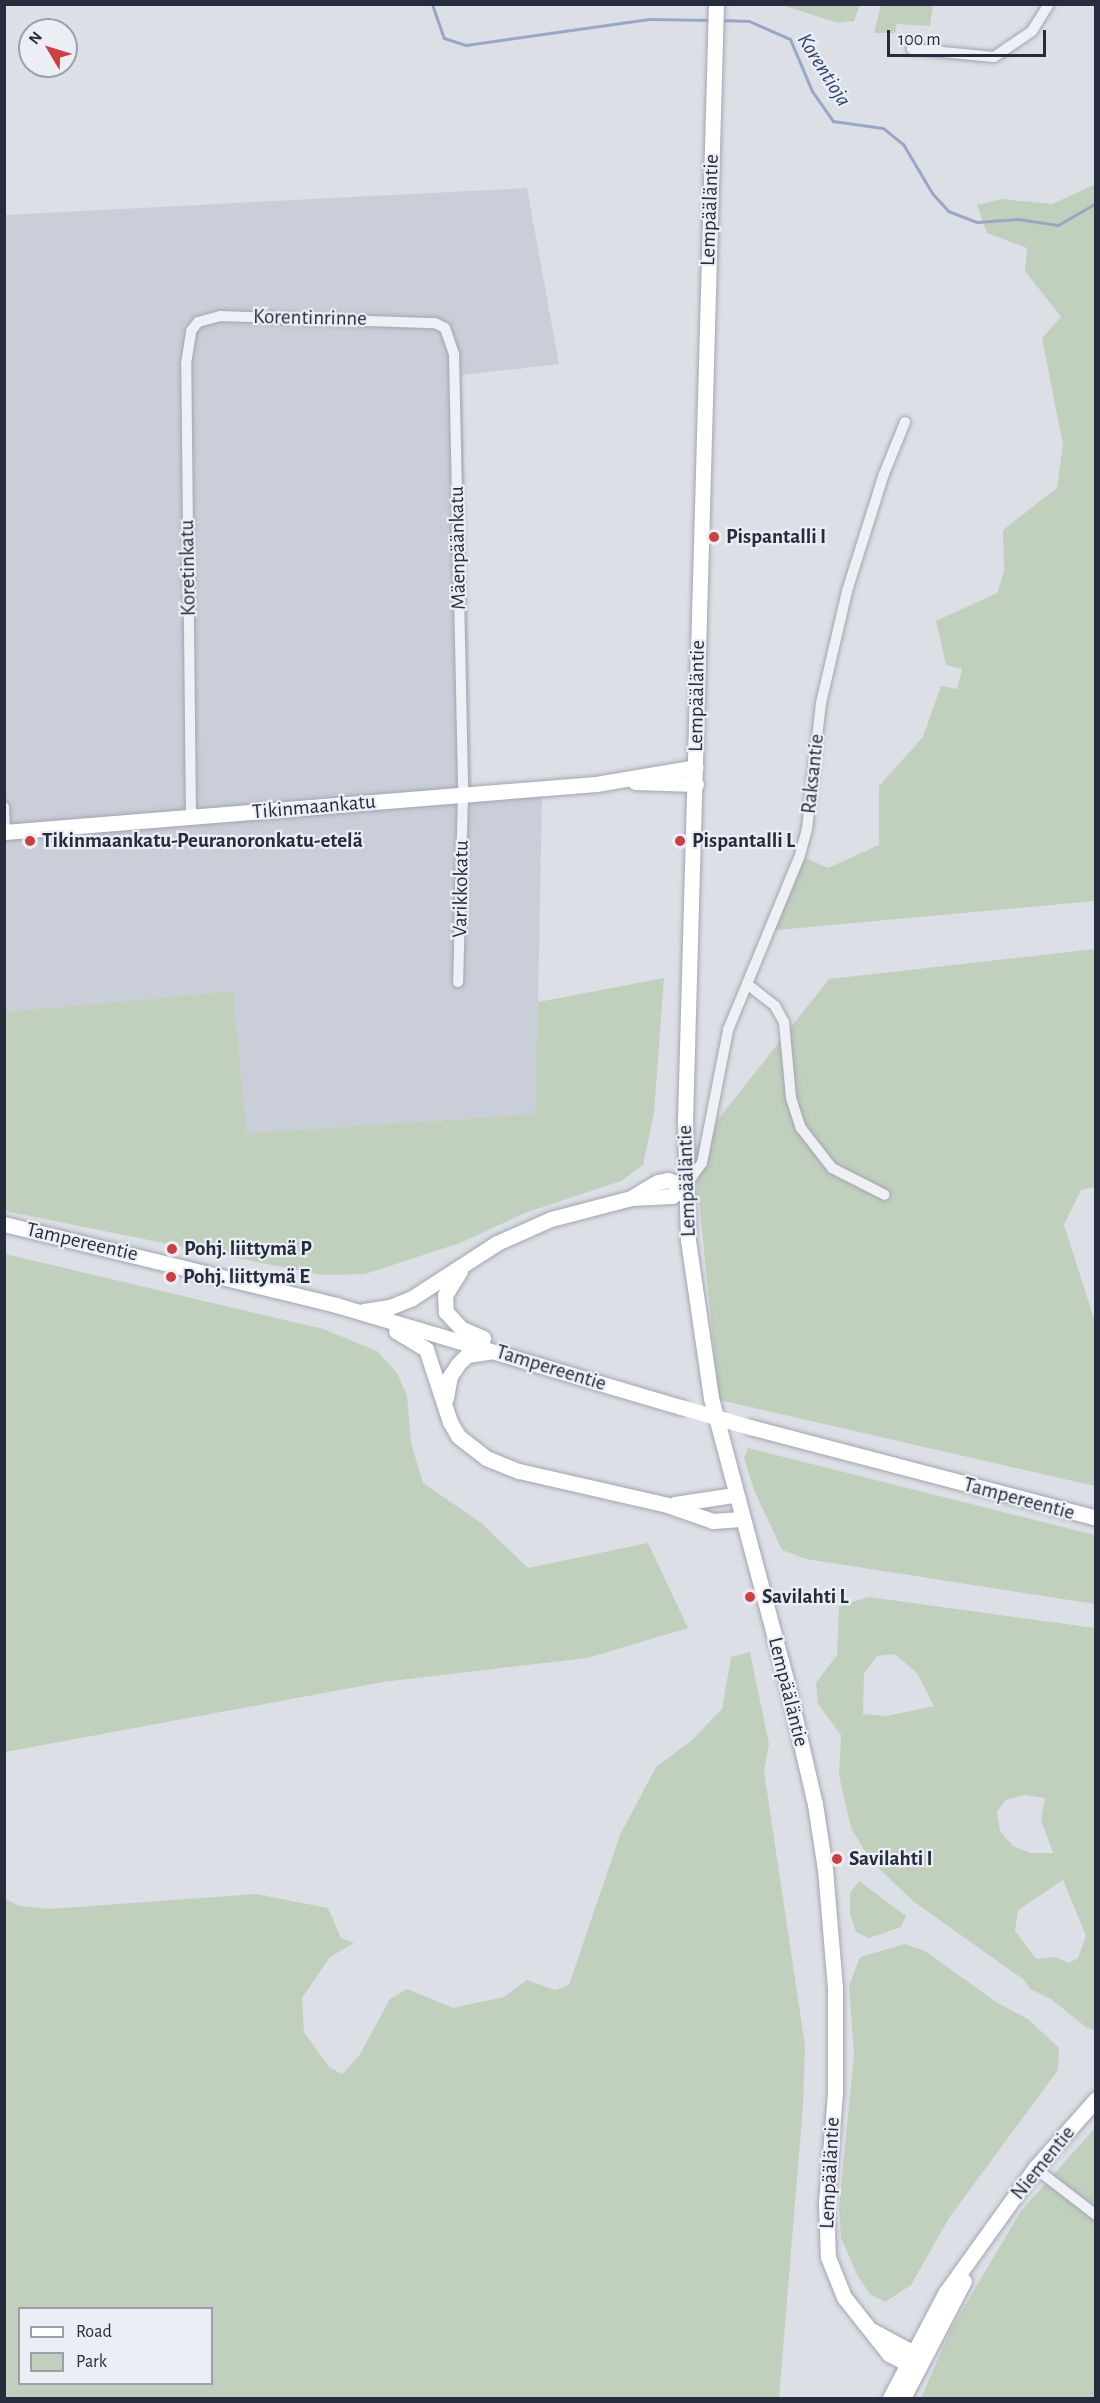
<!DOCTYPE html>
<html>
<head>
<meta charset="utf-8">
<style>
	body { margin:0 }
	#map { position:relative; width:1100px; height:2403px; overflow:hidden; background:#dcdfe6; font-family:"Alegreya Sans",sans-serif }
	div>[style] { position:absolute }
	.built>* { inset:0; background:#caced8 }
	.green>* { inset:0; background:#c0d0bd }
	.stream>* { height:3px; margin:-1.5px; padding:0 1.5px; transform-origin:1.5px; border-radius:1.5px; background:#97a8c7 }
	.roads { filter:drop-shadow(0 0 2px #a2a6b0) drop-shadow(0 0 2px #a2a6b0) }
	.street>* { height:10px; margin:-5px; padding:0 5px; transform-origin:5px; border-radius:5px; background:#eff0f5 }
	.secondary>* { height:15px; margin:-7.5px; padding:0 7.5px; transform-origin:7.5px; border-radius:7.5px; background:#fff }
	.secondary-bridge>* { height:15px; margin:-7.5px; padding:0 7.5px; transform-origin:7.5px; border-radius:7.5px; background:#fff }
	.dots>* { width:16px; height:16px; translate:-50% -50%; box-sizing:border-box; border:3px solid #ebeef4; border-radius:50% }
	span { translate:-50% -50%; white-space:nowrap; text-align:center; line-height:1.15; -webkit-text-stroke:4.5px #ebeef4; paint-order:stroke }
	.street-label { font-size:21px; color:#262c3d }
	.poi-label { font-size:21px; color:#262c3d; font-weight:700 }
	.left { translate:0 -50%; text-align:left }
	.water-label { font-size:22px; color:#304570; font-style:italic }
	.frame { position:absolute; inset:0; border:6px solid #262c3d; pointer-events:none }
	.legend { position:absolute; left:18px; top:2307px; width:195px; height:78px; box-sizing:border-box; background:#ebeef4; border:2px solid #9ca0ab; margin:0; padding:8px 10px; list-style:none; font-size:18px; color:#262c3d }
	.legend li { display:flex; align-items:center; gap:12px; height:30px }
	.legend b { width:30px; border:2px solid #9ca0ab }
	.north { position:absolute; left:18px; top:18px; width:60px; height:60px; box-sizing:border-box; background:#ebeef4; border:2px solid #9ca0ab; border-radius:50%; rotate:308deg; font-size:16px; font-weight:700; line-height:24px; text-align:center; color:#262c3d }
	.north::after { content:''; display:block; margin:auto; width:21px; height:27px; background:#ce3f44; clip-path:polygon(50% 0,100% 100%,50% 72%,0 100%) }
	.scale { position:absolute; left:887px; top:30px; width:159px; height:27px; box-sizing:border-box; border:3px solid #262c3d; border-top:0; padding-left:8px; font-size:18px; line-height:21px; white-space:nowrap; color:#262c3d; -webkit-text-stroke:4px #ebeef4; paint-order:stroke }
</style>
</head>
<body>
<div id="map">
	<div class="built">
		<i style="clip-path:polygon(527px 188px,559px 364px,462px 375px,472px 799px,542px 796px,536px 1114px,247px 1133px,233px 991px,5px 1012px,5px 215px)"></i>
	</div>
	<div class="green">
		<i style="clip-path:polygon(782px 5px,860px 5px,854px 21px,838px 23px)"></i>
		<i style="clip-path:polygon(881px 5px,933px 5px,930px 26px,897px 24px,895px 33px,874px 33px)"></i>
		<i style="clip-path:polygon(1095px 176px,1095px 901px,766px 931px,800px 855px,828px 868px,879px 845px,879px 786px,923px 737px,941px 686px,957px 689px,962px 669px,946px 665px,936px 621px,997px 593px,1004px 572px,1003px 530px,1057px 488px,1063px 445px,1042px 338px,1061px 317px,1025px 271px,1027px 248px,987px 233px,977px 205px,1001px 199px,1052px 204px,1094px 185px)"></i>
		<i style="clip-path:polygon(1095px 949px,1095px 1187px,1081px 1190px,1064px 1225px,1095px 1322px,1095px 1486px,719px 1400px,694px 1150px,829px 979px)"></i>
		<i style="clip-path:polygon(664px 978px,654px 1113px,643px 1165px,621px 1181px,525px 1213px,460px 1243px,365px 1274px,321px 1275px,5px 1211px,5px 1012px,233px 991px,247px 1133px,535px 1114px,538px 1002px)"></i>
		<i style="clip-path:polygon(5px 1254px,323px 1329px,377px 1351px,397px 1373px,407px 1396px,411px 1443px,423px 1483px,480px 1522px,528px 1568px,648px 1543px,688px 1628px,587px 1658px,383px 1682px,5px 1752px)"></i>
		<i style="clip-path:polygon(748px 1448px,1095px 1535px,1095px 1604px,806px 1559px,782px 1550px,754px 1490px,744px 1458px)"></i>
		<i style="clip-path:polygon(evenodd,869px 1597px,1095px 1628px,1095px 2030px,1087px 2028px,1051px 1999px,1030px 1989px,1024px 1980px,913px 1901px,871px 1861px,851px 1828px,839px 1775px,841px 1735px,818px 1704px,816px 1683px,837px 1655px,839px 1606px,869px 1597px,895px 1654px,917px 1673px,934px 1706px,887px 1716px,863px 1714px,864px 1674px,877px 1656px,895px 1654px,869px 1597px,1024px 1795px,1045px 1798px,1041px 1820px,1053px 1853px,1031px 1853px,1013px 1846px,1000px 1831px,997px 1812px,1006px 1800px,1024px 1795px,869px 1597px,1063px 1880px,1086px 1936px,1078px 1958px,1069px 1963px,1055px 1957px,1036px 1959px,1015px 1931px,1018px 1910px,1063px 1880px)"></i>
		<i style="clip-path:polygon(evenodd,750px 1652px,769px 1744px,764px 1771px,805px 2046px,803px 2106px,779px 2398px,5px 2398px,5px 1899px,20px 1906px,50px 1909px,256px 1894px,328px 1908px,341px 1938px,354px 1943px,330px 1957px,302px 1998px,304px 2032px,329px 2067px,342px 2074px,359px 2056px,390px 1999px,407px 1989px,453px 2008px,504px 1997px,527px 1980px,555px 1990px,569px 1985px,620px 1835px,656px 1767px,691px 1741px,722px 1709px,731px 1657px,750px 1652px,20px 2308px,212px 2308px,212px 2384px,20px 2384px,20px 2308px)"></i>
		<i style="clip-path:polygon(859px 1881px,906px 1916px,901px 1927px,869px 1938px,856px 1932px,850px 1914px,850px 1893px)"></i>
		<i style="clip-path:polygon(905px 1944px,925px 1951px,996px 2002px,1028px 2019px,1059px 2048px,1058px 2070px,949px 2218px,911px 2285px,885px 2302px,870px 2294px,858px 2277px,841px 2238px,839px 2206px,854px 2055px,849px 1986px,860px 1957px)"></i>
		<i style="clip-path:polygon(1095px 2128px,1095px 2398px,921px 2398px,951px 2329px,1021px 2211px)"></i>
	</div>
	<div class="stream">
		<i style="left:432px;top:4px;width:36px;rotate:71deg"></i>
		<i style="left:444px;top:38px;width:23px;rotate:18deg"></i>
		<i style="left:466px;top:45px;width:185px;rotate:-8.1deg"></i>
		<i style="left:649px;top:19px;width:61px;rotate:0.9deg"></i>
		<i style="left:720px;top:20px;width:29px;rotate:2deg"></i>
		<i style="left:749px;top:21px;width:45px;rotate:23.7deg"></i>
		<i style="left:790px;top:39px;width:56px;rotate:67.1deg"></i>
		<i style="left:812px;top:91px;width:37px;rotate:55deg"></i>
		<i style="left:833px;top:121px;width:50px;rotate:8deg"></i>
		<i style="left:883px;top:128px;width:26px;rotate:39deg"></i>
		<i style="left:903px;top:144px;width:57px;rotate:59.4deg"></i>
		<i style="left:932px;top:193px;width:24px;rotate:48deg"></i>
		<i style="left:948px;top:211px;width:31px;rotate:21deg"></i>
		<i style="left:977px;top:222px;width:41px;rotate:-4.2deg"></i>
		<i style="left:1018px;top:219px;width:40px;rotate:8.5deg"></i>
		<i style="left:1058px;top:225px;width:44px;rotate:-30.1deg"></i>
	</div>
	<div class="roads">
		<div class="street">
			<i style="left:912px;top:49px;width:82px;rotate:5.6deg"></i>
			<i style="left:994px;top:57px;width:46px;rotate:-34.4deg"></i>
			<i style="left:1032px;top:31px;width:32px;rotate:-58deg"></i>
			<i style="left:4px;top:807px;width:25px;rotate:88deg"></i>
			<i style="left:191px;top:817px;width:453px;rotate:-90.6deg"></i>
			<i style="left:186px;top:364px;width:33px;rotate:-81deg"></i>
			<i style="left:191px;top:331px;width:11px;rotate:-52deg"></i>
			<i style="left:198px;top:322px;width:23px;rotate:-15deg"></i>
			<i style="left:220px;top:316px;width:215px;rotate:1.9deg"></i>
			<i style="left:435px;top:323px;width:11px;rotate:27deg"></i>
			<i style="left:445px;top:328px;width:28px;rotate:71deg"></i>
			<i style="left:454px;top:354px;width:441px;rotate:88.8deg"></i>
			<i style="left:463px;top:795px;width:187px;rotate:91.5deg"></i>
			<i style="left:747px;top:984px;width:36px;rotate:38deg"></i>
			<i style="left:775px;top:1006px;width:18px;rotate:61deg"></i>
			<i style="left:784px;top:1022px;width:76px;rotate:84.7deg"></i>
			<i style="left:791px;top:1098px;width:32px;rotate:72deg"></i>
			<i style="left:801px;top:1128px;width:51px;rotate:52.2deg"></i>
			<i style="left:832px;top:1168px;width:59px;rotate:27deg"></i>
			<i style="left:685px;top:1187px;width:29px;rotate:-55deg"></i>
			<i style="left:702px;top:1163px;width:136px;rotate:-78.9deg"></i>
			<i style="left:728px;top:1030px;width:189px;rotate:-67.6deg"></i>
			<i style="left:800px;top:855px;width:27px;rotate:-75deg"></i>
			<i style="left:807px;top:829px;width:127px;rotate:-83.7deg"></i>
			<i style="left:821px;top:703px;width:115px;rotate:-76.9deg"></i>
			<i style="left:847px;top:591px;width:123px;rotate:-72.5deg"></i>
			<i style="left:884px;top:474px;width:56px;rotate:-68deg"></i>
			<i style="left:1035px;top:2168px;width:77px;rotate:37.6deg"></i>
		</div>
		<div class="secondary">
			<i style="left:716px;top:4px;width:1114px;rotate:91.59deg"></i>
			<i style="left:685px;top:1118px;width:122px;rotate:88.6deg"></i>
			<i style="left:688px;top:1240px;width:160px;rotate:81.7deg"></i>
			<i style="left:711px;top:1398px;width:296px;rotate:75.1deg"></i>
			<i style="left:787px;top:1684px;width:123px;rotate:76.9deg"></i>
			<i style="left:815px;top:1804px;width:66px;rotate:81.3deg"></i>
			<i style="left:825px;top:1869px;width:119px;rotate:85.2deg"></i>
			<i style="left:835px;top:1988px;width:105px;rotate:90deg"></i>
			<i style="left:835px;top:2093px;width:110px;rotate:94.7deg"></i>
			<i style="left:826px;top:2203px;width:54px;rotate:87.9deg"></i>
			<i style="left:828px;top:2257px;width:43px;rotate:68.2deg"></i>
			<i style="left:844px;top:2297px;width:73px;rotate:51.7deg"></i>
			<i style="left:889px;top:2354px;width:19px;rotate:28deg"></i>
			<i style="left:906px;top:2363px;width:14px"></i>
			<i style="left:635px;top:782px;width:61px;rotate:1.9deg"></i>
			<i style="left:4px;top:832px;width:594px;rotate:-4.64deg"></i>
			<i style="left:596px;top:784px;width:101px;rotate:-9.6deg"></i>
			<i style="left:631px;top:1198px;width:41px;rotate:-2.8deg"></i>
			<i style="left:672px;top:1196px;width:16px;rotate:-35deg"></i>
			<i style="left:4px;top:1224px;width:342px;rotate:13.7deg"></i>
			<i style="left:336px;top:1305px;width:360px;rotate:16.5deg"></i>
			<i style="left:460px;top:1271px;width:28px;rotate:122deg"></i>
			<i style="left:445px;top:1295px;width:17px;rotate:87deg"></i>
			<i style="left:446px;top:1312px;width:23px;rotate:47deg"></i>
			<i style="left:462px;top:1329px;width:23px;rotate:23deg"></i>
			<i style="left:364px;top:1311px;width:26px;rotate:-9deg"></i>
			<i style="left:390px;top:1307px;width:24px;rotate:-22deg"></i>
			<i style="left:412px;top:1298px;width:101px;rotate:-32.9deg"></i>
			<i style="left:497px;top:1243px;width:59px;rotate:-24deg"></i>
			<i style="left:551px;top:1219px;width:83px;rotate:-14.7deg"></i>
			<i style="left:631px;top:1198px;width:31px;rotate:-31deg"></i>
			<i style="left:658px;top:1182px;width:10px;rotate:-11deg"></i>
			<i style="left:668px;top:1180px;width:18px;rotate:22deg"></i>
			<i style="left:396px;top:1331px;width:35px;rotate:31deg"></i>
			<i style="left:426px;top:1349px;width:77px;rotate:71.8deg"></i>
			<i style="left:450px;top:1422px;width:16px;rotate:60deg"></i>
			<i style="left:458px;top:1436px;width:36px;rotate:38deg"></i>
			<i style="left:486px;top:1458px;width:35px;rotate:22deg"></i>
			<i style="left:519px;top:1471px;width:152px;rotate:12.9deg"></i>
			<i style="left:667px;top:1505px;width:49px;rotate:19.2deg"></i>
			<i style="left:713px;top:1521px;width:28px;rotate:-4deg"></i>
			<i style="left:446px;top:1398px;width:22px;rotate:-80deg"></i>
			<i style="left:450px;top:1376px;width:14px;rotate:-56deg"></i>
			<i style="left:458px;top:1364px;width:13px;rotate:-45deg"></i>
			<i style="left:467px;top:1355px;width:22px;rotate:-8deg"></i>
			<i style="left:750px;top:1427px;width:358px;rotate:14.7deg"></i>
			<i style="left:675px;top:1504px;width:60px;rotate:-8.7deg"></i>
			<i style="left:873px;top:2331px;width:44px;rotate:28.3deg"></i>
			<i style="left:912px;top:2352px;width:9px;rotate:49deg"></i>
			<i style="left:890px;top:2398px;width:120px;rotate:-62.2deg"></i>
			<i style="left:946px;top:2292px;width:153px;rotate:-54.3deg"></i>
			<i style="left:1035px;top:2168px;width:92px;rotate:-48.5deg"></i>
			<i style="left:903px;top:2398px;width:132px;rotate:-62.5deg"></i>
		</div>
	</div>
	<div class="secondary-bridge">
		<i style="left:681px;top:1407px;width:72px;rotate:16.2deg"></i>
	</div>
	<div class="dots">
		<i style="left:714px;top:537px;background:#ce3f44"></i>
		<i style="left:30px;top:841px;background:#ce3f44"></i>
		<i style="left:680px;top:841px;background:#ce3f44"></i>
		<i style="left:172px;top:1249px;background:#ce3f44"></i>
		<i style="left:171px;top:1277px;background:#ce3f44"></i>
		<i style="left:750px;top:1597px;background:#ce3f44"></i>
		<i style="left:837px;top:1859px;background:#ce3f44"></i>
	</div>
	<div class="street-label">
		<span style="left:710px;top:210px;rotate:-88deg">Lempääläntie</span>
		<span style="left:310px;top:318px;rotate:1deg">Korentinrinne</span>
		<span style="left:458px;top:548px;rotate:-91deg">Mäenpäänkatu</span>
		<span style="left:188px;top:568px;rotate:-91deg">Koretinkatu</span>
		<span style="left:697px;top:696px;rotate:-89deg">Lempääläntie</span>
		<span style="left:813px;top:774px;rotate:-84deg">Raksantie</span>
		<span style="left:314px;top:807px;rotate:-5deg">Tikinmaankatu</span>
		<span style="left:461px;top:889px;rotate:-89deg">Varikkokatu</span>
		<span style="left:687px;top:1181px;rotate:-92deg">Lempääläntie</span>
		<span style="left:82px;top:1242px;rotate:13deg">Tampereentie</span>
		<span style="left:551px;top:1368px;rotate:17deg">Tampereentie</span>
		<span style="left:1019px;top:1499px;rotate:15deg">Tampereentie</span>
		<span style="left:788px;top:1692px;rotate:76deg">Lempääläntie</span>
		<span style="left:1043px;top:2163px;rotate:-51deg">Niementie</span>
		<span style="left:830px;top:2173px;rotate:-87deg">Lempääläntie</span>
	</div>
	<div class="poi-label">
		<span class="left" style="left:726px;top:537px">Pispantalli I</span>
		<span class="left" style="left:42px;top:841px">Tikinmaankatu-Peuranoronkatu-etelä</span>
		<span class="left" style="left:692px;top:841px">Pispantalli L</span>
		<span class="left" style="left:184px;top:1249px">Pohj. liittymä P</span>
		<span class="left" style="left:183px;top:1277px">Pohj. liittymä E</span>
		<span class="left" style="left:762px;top:1597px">Savilahti L</span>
		<span class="left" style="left:849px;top:1859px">Savilahti I</span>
	</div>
	<div class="water-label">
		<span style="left:824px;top:70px;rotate:58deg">Korentioja</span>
	</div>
	<div class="frame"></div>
	<ul class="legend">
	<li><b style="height:8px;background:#fff"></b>Road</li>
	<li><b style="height:16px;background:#c0d0bd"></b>Park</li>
	</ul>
	<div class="north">N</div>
	<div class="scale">100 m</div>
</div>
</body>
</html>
